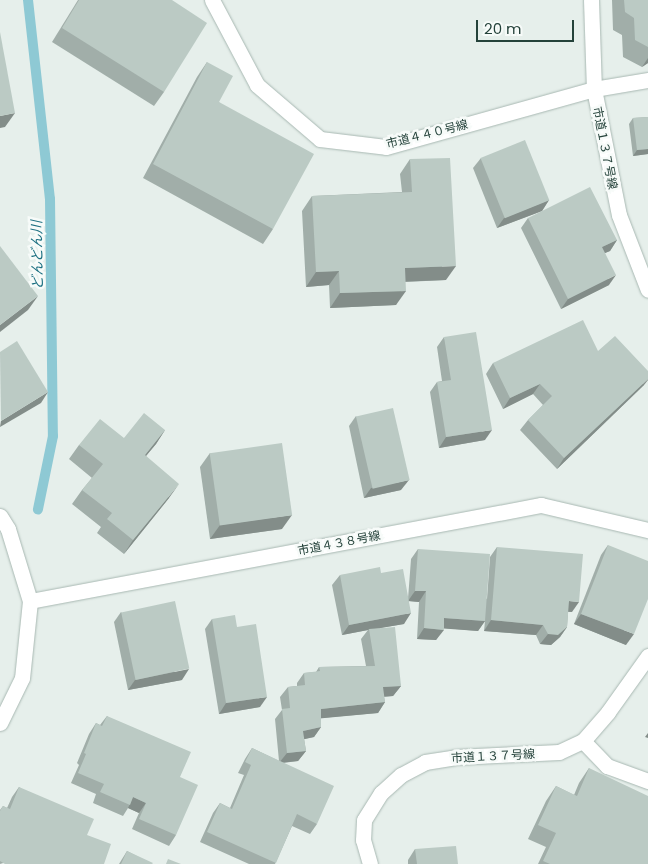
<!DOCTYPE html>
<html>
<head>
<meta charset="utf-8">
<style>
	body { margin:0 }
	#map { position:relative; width:648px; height:864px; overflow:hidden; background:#e6efeb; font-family:Poppins,"Noto Sans JP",sans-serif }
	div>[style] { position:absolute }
	.stream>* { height:10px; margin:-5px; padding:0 5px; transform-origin:5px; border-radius:5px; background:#8ec9d4 }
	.roads { filter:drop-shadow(0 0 1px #a8b8b2) drop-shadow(0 0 1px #a8b8b2) }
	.street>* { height:15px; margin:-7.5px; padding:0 7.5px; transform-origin:7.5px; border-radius:7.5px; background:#fff }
	.secondary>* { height:15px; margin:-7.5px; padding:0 7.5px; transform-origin:7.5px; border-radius:7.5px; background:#fff }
	.wall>* { inset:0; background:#a1aea9 }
	.shaded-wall>* { inset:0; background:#838d89 }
	.building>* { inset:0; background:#bbcac4; transform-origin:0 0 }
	span { translate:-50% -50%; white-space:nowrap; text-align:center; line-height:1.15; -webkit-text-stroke:5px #f7fbf9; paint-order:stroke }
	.street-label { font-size:12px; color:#24423a }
	.water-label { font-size:14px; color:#1c6f80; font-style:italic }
	.scale { position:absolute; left:476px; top:20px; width:98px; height:22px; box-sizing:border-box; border:2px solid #24423a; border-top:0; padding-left:6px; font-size:15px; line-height:18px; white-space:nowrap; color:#24423a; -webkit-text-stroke:4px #f7fbf9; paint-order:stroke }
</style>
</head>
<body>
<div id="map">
	<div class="stream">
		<i style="left:28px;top:0;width:200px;rotate:83.7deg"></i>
		<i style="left:50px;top:199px;width:237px;rotate:89.3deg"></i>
		<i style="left:53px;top:436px;width:75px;rotate:101.6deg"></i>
	</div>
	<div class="roads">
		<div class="street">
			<i style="left:212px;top:0;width:96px;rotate:62.1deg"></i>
			<i style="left:257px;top:85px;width:83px;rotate:40.6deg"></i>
			<i style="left:320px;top:139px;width:66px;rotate:6.9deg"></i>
			<i style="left:386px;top:147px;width:216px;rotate:-15.6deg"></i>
			<i style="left:594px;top:89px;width:55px;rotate:-9.5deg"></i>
			<i style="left:30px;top:601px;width:520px;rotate:-10.64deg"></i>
			<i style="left:541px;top:505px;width:110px;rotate:13.2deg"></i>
			<i style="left:583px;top:741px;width:35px;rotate:46deg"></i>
			<i style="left:607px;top:766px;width:44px;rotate:20.1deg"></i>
		</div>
		<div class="secondary">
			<i style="left:591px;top:0;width:89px;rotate:88.1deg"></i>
			<i style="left:594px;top:89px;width:128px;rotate:78.8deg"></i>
			<i style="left:619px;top:215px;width:80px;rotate:68.9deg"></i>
			<i style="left:0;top:516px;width:15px;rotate:58deg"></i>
			<i style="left:8px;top:529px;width:75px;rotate:73deg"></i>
			<i style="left:30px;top:601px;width:77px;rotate:95.9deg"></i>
			<i style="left:22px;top:678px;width:50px;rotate:116.1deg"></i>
			<i style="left:370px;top:864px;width:25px;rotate:-106deg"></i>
			<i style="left:363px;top:840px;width:20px;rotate:-87deg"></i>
			<i style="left:364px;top:820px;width:32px;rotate:-58deg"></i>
			<i style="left:381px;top:793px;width:27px;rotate:-42deg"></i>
			<i style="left:401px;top:775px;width:27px;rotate:-28deg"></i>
			<i style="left:425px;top:762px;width:30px;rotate:-9deg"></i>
			<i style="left:455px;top:757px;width:104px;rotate:-2.8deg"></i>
			<i style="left:559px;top:752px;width:26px;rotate:-25deg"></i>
			<i style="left:583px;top:741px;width:38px;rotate:-49deg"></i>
			<i style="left:608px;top:712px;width:69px;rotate:-54.5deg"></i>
		</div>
	</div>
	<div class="wall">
		<i style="clip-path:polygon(78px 0,172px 0,164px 92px,154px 106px,52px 42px)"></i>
		<i style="clip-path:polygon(612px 0,648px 0,648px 63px,642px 67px,623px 57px,622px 35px,613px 30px)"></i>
		<i style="clip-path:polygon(207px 62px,219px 102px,273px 229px,263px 244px,143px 178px,197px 77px)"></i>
		<i style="clip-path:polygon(648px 117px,648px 154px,633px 156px,629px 124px,633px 118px)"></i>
		<i style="clip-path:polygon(481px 158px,549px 200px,542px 211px,497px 228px,473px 168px)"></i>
		<i style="clip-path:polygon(410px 159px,446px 280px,405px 282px,396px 305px,330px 308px,329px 285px,306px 287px,302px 211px,312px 196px,402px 192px,400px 174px)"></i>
		<i style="clip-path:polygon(528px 218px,617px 240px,610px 251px,605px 253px,609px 285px,561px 309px,521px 228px)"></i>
		<i style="clip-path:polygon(444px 337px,485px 440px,439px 448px,430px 392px,437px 382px,442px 381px,437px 347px)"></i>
		<i style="clip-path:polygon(598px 351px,644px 385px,557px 469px,520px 430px,528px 420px,543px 405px,533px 394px,503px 409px,486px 374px,493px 363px)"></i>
		<i style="clip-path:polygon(356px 416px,401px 490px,364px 498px,349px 426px)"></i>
		<i style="clip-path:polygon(165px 430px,156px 444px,146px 456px,169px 498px,124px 554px,97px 533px,101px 527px,72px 504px,82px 490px,92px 478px,69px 459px,79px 445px,124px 438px)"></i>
		<i style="clip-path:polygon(210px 453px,282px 529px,210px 539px,200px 467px)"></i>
		<i style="clip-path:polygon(608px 545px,626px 645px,574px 624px,601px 555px)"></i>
		<i style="clip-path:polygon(497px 547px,572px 612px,568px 612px,567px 627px,560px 637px,551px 645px,540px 644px,536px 635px,484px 631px,485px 621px,478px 631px,444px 628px,436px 640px,417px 639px,419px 602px,409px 601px,404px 624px,380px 628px,401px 686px,393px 696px,384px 697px,385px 702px,378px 713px,321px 718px,321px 727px,314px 737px,304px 739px,306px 751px,298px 761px,283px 763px,317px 824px,310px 834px,292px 826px,275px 864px,249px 864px,200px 842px,213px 813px,220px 803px,230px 808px,244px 775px,238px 773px,245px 759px,252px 748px,279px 761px,275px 719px,282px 710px,280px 697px,288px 687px,297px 686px,297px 683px,304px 673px,316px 672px,319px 667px,366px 666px,361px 639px,368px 630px,342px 635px,332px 585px,340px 575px,381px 573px,408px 599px,411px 559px,418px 549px,487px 599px,490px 557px)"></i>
		<i style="clip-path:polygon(121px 612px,182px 680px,128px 690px,114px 622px)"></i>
		<i style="clip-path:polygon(212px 619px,237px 627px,260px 707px,219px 714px,205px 629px)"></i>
		<i style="clip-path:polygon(107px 716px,180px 777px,176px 835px,169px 846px,132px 829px,139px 813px,128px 808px,123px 816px,93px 803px,96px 794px,71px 783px,79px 765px,77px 763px,89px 734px,96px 723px,100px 725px)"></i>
		<i style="clip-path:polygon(589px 768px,648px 864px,538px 864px,546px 847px,528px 839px,546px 801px,556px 786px,574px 795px,579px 783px)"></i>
		<i style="clip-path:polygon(19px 787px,87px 835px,0 864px,0 810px,3px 806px,7px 808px,12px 797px)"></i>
		<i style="clip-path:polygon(415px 849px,458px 864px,408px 864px,408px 860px)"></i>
		<i style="clip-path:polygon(127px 851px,152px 864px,119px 864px)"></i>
	</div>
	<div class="shaded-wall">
		<i style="clip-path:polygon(648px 58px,648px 63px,642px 67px)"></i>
		<i style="clip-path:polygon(15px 113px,5px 127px,0 128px,0 116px)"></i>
		<i style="clip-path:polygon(648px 149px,648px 154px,633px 156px,637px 150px)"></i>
		<i style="clip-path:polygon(549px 200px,542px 211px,497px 228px,504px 218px)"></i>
		<i style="clip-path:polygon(617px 240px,610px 251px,595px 257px,602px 247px)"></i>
		<i style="clip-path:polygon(456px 266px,446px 280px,395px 282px,405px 268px)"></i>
		<i style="clip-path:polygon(339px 271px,329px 285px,306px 287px,316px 272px)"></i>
		<i style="clip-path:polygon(616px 275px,609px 285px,561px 309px,568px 299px)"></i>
		<i style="clip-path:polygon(406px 291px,396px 305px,330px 308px,340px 293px)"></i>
		<i style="clip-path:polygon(38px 296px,28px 310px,0 332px,0 325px)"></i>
		<i style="clip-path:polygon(648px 379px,648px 380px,644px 385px,557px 469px,564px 458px)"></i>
		<i style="clip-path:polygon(540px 384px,533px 394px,503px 409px,510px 398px)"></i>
		<i style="clip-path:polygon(48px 392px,41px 403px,0 427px,1px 421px)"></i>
		<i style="clip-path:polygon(165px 430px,156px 444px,135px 469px,145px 455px)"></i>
		<i style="clip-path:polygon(492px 430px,485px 440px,439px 448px,446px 437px)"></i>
		<i style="clip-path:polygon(409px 480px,401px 490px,364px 498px,371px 488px)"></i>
		<i style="clip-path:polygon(179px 484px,169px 498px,124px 554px,133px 540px)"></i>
		<i style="clip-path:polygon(292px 515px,282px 529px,210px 539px,220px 525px)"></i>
		<i style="clip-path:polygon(415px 591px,426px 591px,419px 602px,408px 601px)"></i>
		<i style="clip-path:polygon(569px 601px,579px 602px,572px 612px,562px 611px)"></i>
		<i style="clip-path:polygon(411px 613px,404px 624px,369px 630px,369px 629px,368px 630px,342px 635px,349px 625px)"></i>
		<i style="clip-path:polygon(581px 614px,634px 634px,626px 645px,574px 624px)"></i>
		<i style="clip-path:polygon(444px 618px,485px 621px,478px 631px,437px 628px)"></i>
		<i style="clip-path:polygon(491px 620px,543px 625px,536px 635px,484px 631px)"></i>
		<i style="clip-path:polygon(567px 627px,560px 637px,551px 645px,540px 644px,548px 634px)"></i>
		<i style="clip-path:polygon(424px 628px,444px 630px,436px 640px,417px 639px)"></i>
		<i style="clip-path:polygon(189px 669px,182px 680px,128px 690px,135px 680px)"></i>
		<i style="clip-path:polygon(401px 686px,393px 696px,376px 697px,383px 687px)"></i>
		<i style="clip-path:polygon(267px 697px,260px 707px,219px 714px,226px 703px)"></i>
		<i style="clip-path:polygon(385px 702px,378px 713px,314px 719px,321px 709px)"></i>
		<i style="clip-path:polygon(321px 727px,314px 737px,296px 741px,303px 731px)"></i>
		<i style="clip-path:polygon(648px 733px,648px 738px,645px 737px)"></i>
		<i style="clip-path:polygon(306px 751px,298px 761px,279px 763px,287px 753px)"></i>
		<i style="clip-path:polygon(133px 797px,146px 803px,139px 813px,128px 808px)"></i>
	</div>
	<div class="building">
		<i style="clip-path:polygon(79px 0,172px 0,207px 23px,164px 92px,62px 28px)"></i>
		<i style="clip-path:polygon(624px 0,648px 0,648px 47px,635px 40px,634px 18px,625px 12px)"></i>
		<i style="clip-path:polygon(0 32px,15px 113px,0 116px)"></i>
		<i style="clip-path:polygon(207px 62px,233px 76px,219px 102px,314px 154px,273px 229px,153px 164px)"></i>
		<i style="clip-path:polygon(648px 117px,648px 149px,637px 150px,633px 118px)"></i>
		<i style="left:525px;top:140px;width:65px;height:48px;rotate:68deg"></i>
		<i style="clip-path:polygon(450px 158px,456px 266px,405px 268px,406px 291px,340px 293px,339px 271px,316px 272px,312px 196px,412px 192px,410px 159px)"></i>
		<i style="clip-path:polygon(590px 187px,617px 240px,602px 247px,616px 275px,568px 299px,528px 218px)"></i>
		<i style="clip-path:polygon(0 246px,38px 296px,0 325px)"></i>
		<i style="clip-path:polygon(583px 320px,598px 351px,615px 336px,648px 371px,648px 379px,564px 458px,528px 420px,552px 396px,540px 384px,510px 398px,493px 363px)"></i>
		<i style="clip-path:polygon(476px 332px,492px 430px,446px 437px,437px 382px,451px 380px,444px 337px)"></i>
		<i style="clip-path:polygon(17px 341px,48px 392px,1px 421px,0 352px)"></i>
		<i style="left:393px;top:408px;width:74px;height:38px;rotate:77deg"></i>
		<i style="clip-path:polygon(144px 413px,165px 430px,145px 455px,179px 484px,133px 540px,107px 519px,112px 513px,82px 490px,103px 464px,79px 445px,100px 419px,124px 438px)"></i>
		<i style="left:282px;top:443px;width:73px;height:73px;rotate:82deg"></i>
		<i style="clip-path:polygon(608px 545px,648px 561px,648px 599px,634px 634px,581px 614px)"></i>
		<i style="clip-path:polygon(497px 547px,583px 554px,579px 602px,569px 601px,567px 627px,558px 635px,548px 634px,543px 625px,491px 620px)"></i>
		<i style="clip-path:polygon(418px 549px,490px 554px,485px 621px,444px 618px,444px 630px,424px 628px,426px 591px,415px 591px)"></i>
		<i style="clip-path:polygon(380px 567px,381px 573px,403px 569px,411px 613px,349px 625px,340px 575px)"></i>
		<i style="left:175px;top:601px;width:69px;height:55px;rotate:78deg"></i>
		<i style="clip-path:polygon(235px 615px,237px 627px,256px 624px,267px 697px,226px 703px,212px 619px)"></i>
		<i style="clip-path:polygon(395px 627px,401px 686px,383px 687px,385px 702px,321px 709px,321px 727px,303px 731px,306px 751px,287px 753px,282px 709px,290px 708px,288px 687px,305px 685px,304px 673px,320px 671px,319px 667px,375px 666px,369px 629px)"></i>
		<i style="clip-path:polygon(107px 716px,191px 752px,180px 777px,198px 785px,176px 835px,139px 819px,146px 803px,133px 797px,130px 805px,100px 792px,104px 784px,78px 773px,86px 754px,84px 753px,96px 723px,102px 726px)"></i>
		<i style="clip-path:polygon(252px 748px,334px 786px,317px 824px,297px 814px,276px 863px,207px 832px,220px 803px,232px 809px,251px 765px,245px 762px)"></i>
		<i style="clip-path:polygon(589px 768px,648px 796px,648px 864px,550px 864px,543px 861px,556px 833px,538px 825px,556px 786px,577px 796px)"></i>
		<i style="clip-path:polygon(19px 787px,94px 819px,87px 835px,111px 844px,104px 864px,5px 864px,0 861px,0 811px,3px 806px,10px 809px)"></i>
		<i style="clip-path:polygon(456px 846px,458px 864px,417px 864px,415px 849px)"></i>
		<i style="clip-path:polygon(127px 851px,153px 863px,152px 864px,121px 864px)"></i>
		<i style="clip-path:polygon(168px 859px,181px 864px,166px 864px)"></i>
	</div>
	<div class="street-label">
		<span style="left:427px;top:134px;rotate:-14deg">市道４４０号線</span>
		<span style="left:605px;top:148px;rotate:79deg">市道１３７号線</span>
		<span style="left:339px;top:543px;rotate:-11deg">市道４３８号線</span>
		<span style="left:493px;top:756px;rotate:-3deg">市道１３７号線</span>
	</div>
	<div class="water-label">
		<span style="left:37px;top:255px;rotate:-91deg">どんどん川</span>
	</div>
	<div class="scale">20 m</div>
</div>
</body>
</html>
